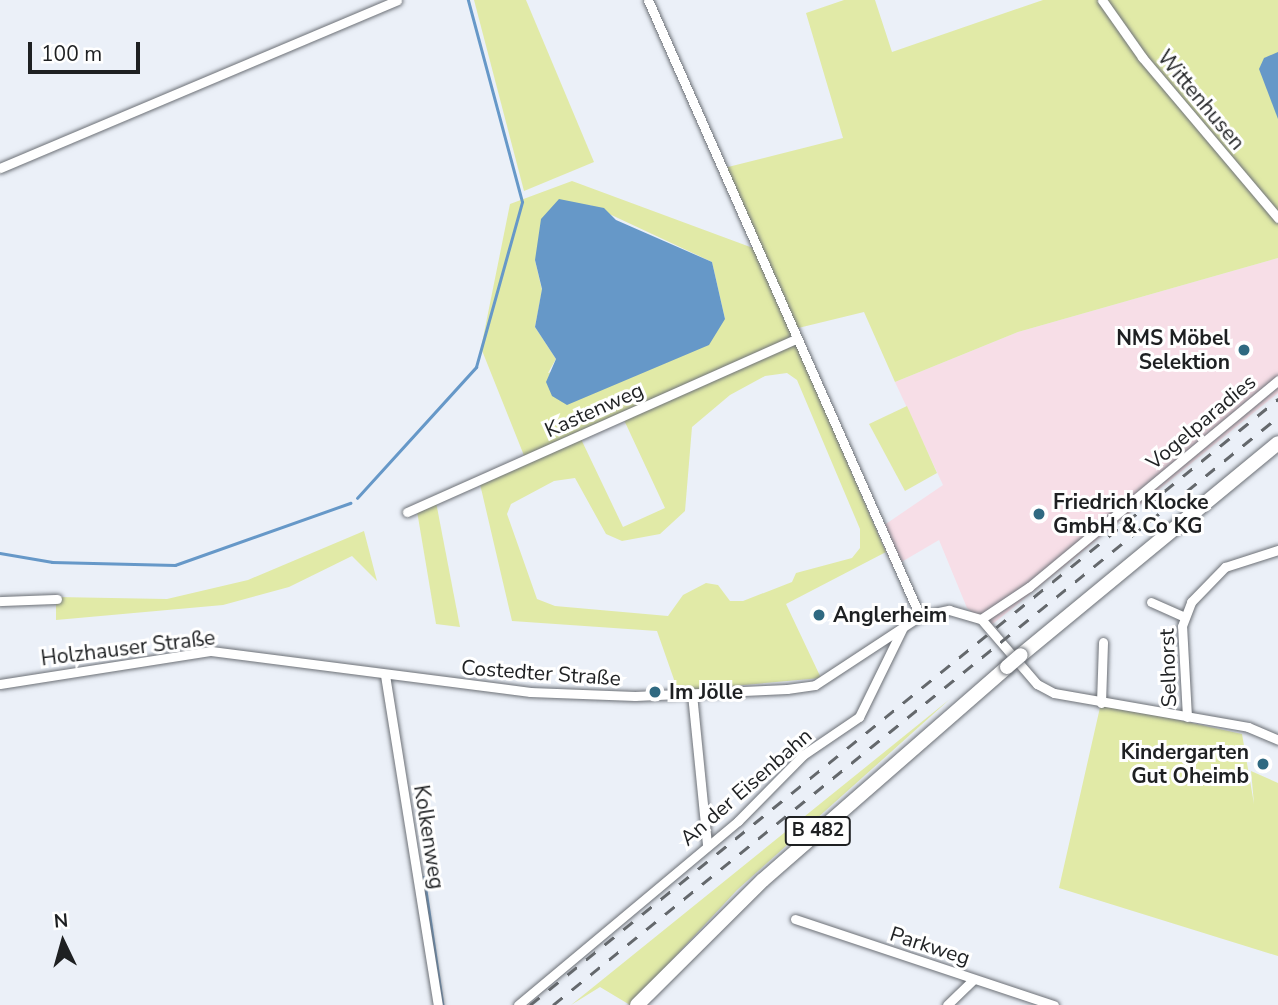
<!DOCTYPE html>
<html>
<head>
<meta charset="utf-8">
<style>
	body { margin:0 }
	#map { position:relative; width:1278px; height:1005px; overflow:hidden; background:#ebf0f8; font-family:"Nunito Sans",sans-serif }
	div>[style] { position:absolute }
	.industrial>* { inset:0; background:#f7dee7 }
	.green>* { inset:0; background:#e1eaa7 }
	.water>* { inset:0; background:#6698c8 }
	.stream>* { height:2.5px; margin:-1.25px; padding:0 1.25px; transform-origin:1.25px; border-radius:1.25px; background:#6698c8 }
	.roads { filter:drop-shadow(0 0 2px #6c7076) drop-shadow(0 0 2px #6c7076) }
	.street>* { height:9px; margin:-4.5px; padding:0 4.5px; transform-origin:4.5px; border-radius:4.5px; background:#fff }
	.primary>* { height:14px; margin:-7px; padding:0 7px; transform-origin:7px; border-radius:7px; background:#fff }
	.rail>* { height:2.5px; margin-top:-1.25px; transform-origin:0; background:repeating-linear-gradient(90deg,#64686c 0 12px,transparent 0 24px) }
	.bridges { filter:drop-shadow(0 0 2px #6c7076) drop-shadow(0 0 2px #6c7076) }
	.primary-bridge>* { height:14px; margin:-7px; padding:0 7px; transform-origin:7px; border-radius:7px; background:#fff }
	.dots>* { width:19px; height:19px; translate:-50% -50%; box-sizing:border-box; border:4px solid #fff; border-radius:50% }
	span { translate:-50% -50%; white-space:nowrap; text-align:center; line-height:1.15; -webkit-text-stroke:6px #fff; paint-order:stroke }
	.shield-label span { padding:2px 5px; background:#fff; border:2px solid; border-radius:5px; -webkit-text-stroke-width:0 }
	.shield-label { font-size:19px; color:#1e2022; font-weight:700 }
	.street-label { font-size:21px; color:#1e2022 }
	.poi-label { font-size:21px; color:#1e2022; font-weight:700 }
	.right { translate:-100% -50%; text-align:right }
	.left { translate:0 -50%; text-align:left }
	.north { position:absolute; left:28px; top:907px; width:70px; height:70px; -webkit-text-stroke:5px #fff; paint-order:stroke; rotate:355deg; font-size:19px; font-weight:700; line-height:28px; text-align:center; color:#1e2022 }
	.north::after { content:''; display:block; margin:auto; width:24px; height:32px; background:#1e2022; clip-path:polygon(50% 0,100% 100%,50% 72%,0 100%) }
	.scale { position:absolute; left:28px; top:42px; width:112px; height:32px; box-sizing:border-box; border:4px solid #1e2022; border-top:0; padding-left:9px; font-size:21px; line-height:24px; white-space:nowrap; color:#1e2022; -webkit-text-stroke:5px #fff; paint-order:stroke }
</style>
</head>
<body>
<div id="map">
	<div class="industrial">
		<i style="clip-path:polygon(1278px 258px,1278px 393px,1009px 611px,990px 626px,967px 608px,939px 540px,893px 567px,877px 530px,943px 485px,895px 382px,1018px 332px)"></i>
	</div>
	<div class="green">
		<i style="clip-path:polygon(474px 0,526px 0,594px 162px,524px 191px)"></i>
		<i style="clip-path:polygon(evenodd,844px 0,875px 0,892px 52px,1043px 0,1278px 0,1278px 258px,1018px 332px,895px 382px,864px 312px,790px 330px,886px 552px,786px 604px,821px 678px,678px 691px,657px 631px,512px 621px,480px 484px,527px 463px,481px 348px,510px 204px,572px 181px,753px 248px,720px 169px,843px 138px,806px 13px,844px 0,590px 205px,712px 262px,725px 319px,548px 373px,556px 359px,535px 327px,542px 290px,535px 260px,590px 205px,844px 0,787px 373px,797px 380px,860px 529px,860px 548px,852px 558px,796px 573px,792px 582px,743px 601px,730px 601px,718px 585px,706px 583px,683px 595px,668px 616px,555px 606px,537px 599px,507px 514px,511px 504px,554px 481px,575px 478px,606px 534px,622px 541px,660px 534px,685px 511px,692px 427px,730px 395px,765px 376px,787px 373px,844px 0,624px 420px,665px 508px,623px 527px,581px 439px,624px 420px)"></i>
		<i style="clip-path:polygon(907px 406px,937px 473px,905px 491px,869px 424px)"></i>
		<i style="clip-path:polygon(436px 502px,460px 627px,436px 624px,417px 511px)"></i>
		<i style="clip-path:polygon(364px 531px,377px 581px,352px 556px,289px 587px,223px 605px,56px 620px,56px 597px,167px 599px,248px 580px)"></i>
		<i style="clip-path:polygon(950px 699px,737px 890px,630px 1005px,600px 987px,571px 1005px)"></i>
		<i style="clip-path:polygon(1101px 703px,1242px 734px,1254px 804px,1251px 771px,1278px 783px,1278px 956px,1059px 888px)"></i>
	</div>
	<div class="water">
		<i style="clip-path:polygon(1278px 52px,1278px 119px,1259px 69px,1264px 58px)"></i>
		<i style="clip-path:polygon(559px 199px,604px 208px,616px 220px,712px 262px,725px 319px,709px 345px,567px 405px,552px 396px,546px 382px,556px 359px,535px 327px,542px 289px,535px 260px,541px 219px)"></i>
	</div>
	<div class="stream">
		<i style="left:357px;top:498px;width:177px;rotate:-47.7deg"></i>
		<i style="left:476px;top:367px;width:171px;rotate:-74.4deg"></i>
		<i style="left:522px;top:202px;width:209px;rotate:-105deg"></i>
		<i style="left:0;top:553px;width:53px;rotate:9.8deg"></i>
		<i style="left:52px;top:562px;width:123px;rotate:1.4deg"></i>
		<i style="left:175px;top:565px;width:186px;rotate:-19.5deg"></i>
		<i style="left:424px;top:877px;width:129px;rotate:81.6deg"></i>
	</div>
	<div class="roads">
		<div class="street">
			<i style="left:648px;top:0;width:673px;rotate:66.18deg"></i>
			<i style="left:1102px;top:0;width:70px;rotate:54.9deg"></i>
			<i style="left:1142px;top:57px;width:211px;rotate:49.8deg"></i>
			<i style="left:0;top:168px;width:431px;rotate:-22.9deg"></i>
			<i style="left:407px;top:512px;width:425px;rotate:-24deg"></i>
			<i style="left:0;top:601px;width:57px;rotate:-2deg"></i>
			<i style="left:1151px;top:602px;width:36px;rotate:24deg"></i>
			<i style="left:981px;top:619px;width:58px;rotate:-33.7deg"></i>
			<i style="left:1029px;top:587px;width:324px;rotate:-39.7deg"></i>
			<i style="left:385px;top:675px;width:334px;rotate:80.9deg"></i>
			<i style="left:0;top:684px;width:214px;rotate:-8.9deg"></i>
			<i style="left:211px;top:651px;width:322px;rotate:7.3deg"></i>
			<i style="left:530px;top:692px;width:105px;rotate:2.2deg"></i>
			<i style="left:635px;top:696px;width:152px;rotate:-2.6deg"></i>
			<i style="left:787px;top:689px;width:28px;rotate:-8deg"></i>
			<i style="left:815px;top:685px;width:126px;rotate:-33.3deg"></i>
			<i style="left:920px;top:616px;width:30px;rotate:-12deg"></i>
			<i style="left:949px;top:610px;width:33px;rotate:16deg"></i>
			<i style="left:981px;top:619px;width:86px;rotate:49.3deg"></i>
			<i style="left:1037px;top:684px;width:19px;rotate:28deg"></i>
			<i style="left:1054px;top:693px;width:197px;rotate:9.9deg"></i>
			<i style="left:1248px;top:727px;width:33px;rotate:23deg"></i>
			<i style="left:692px;top:694px;width:152px;rotate:84.3deg"></i>
			<i style="left:1101px;top:703px;width:61px;rotate:-88.1deg"></i>
			<i style="left:1187px;top:717px;width:91px;rotate:-93.1deg"></i>
			<i style="left:1182px;top:626px;width:26px;rotate:-69deg"></i>
			<i style="left:1191px;top:602px;width:49px;rotate:-45.8deg"></i>
			<i style="left:1225px;top:567px;width:56px;rotate:-17.8deg"></i>
			<i style="left:795px;top:919px;width:273px;rotate:18.4deg"></i>
			<i style="left:518px;top:1005px;width:287px;rotate:-39.9deg"></i>
			<i style="left:738px;top:821px;width:93px;rotate:-45.4deg"></i>
			<i style="left:803px;top:755px;width:68px;rotate:-34.2deg"></i>
			<i style="left:859px;top:717px;width:100px;rotate:-63.9deg"></i>
			<i style="left:947px;top:1005px;width:37px;rotate:-44deg"></i>
		</div>
		<div class="primary">
			<i style="left:1021px;top:655px;width:333px;rotate:-39.5deg"></i>
			<i style="left:637px;top:1005px;width:177px;rotate:-44.8deg"></i>
			<i style="left:763px;top:880px;width:324px;rotate:-41.1deg"></i>
		</div>
	</div>
	<div class="rail">
		<i style="left:530px;top:1005px;width:963px;rotate:-39.01deg"></i>
		<i style="left:553px;top:1005px;width:933px;rotate:-39.04deg"></i>
	</div>
	<div class="bridges">
		<div class="primary-bridge">
			<i style="left:1007px;top:667px;width:18px;rotate:-41deg"></i>
		</div>
	</div>
	<div class="dots">
		<i style="left:1244px;top:350px;background:#2f6981"></i>
		<i style="left:1039px;top:514px;background:#2f6981"></i>
		<i style="left:819px;top:615px;background:#2f6981"></i>
		<i style="left:655px;top:692px;background:#2f6981"></i>
		<i style="left:1263px;top:764px;background:#2f6981"></i>
	</div>
	<div class="shield-label">
		<span style="left:818px;top:831px">B 482</span>
	</div>
	<div class="street-label">
		<span style="left:1201px;top:100px;rotate:50deg">Wittenhusen</span>
		<span style="left:594px;top:410px;rotate:-24deg">Kastenweg</span>
		<span style="left:1201px;top:422px;rotate:-40deg">Vogelparadies</span>
		<span style="left:128px;top:648px;rotate:-7deg">Holzhauser Straße</span>
		<span style="left:1168px;top:668px;rotate:-92deg">Selhorst</span>
		<span style="left:541px;top:673px;rotate:4deg">Costedter Straße</span>
		<span style="left:746px;top:787px;rotate:-41deg">An der Eisenbahn</span>
		<span style="left:429px;top:837px;rotate:81deg">Kolkenweg</span>
		<span style="left:930px;top:946px;rotate:18deg">Parkweg</span>
	</div>
	<div class="poi-label">
		<span class="right" style="left:1230px;top:350px">NMS Möbel<br>Selektion</span>
		<span class="left" style="left:1053px;top:514px">Friedrich Klocke<br>GmbH &amp; Co KG</span>
		<span class="left" style="left:833px;top:615px">Anglerheim</span>
		<span class="left" style="left:669px;top:692px">Im Jölle</span>
		<span class="right" style="left:1249px;top:764px">Kindergarten<br>Gut Oheimb</span>
	</div>
	<div class="north">N</div>
	<div class="scale">100 m</div>
</div>
</body>
</html>
